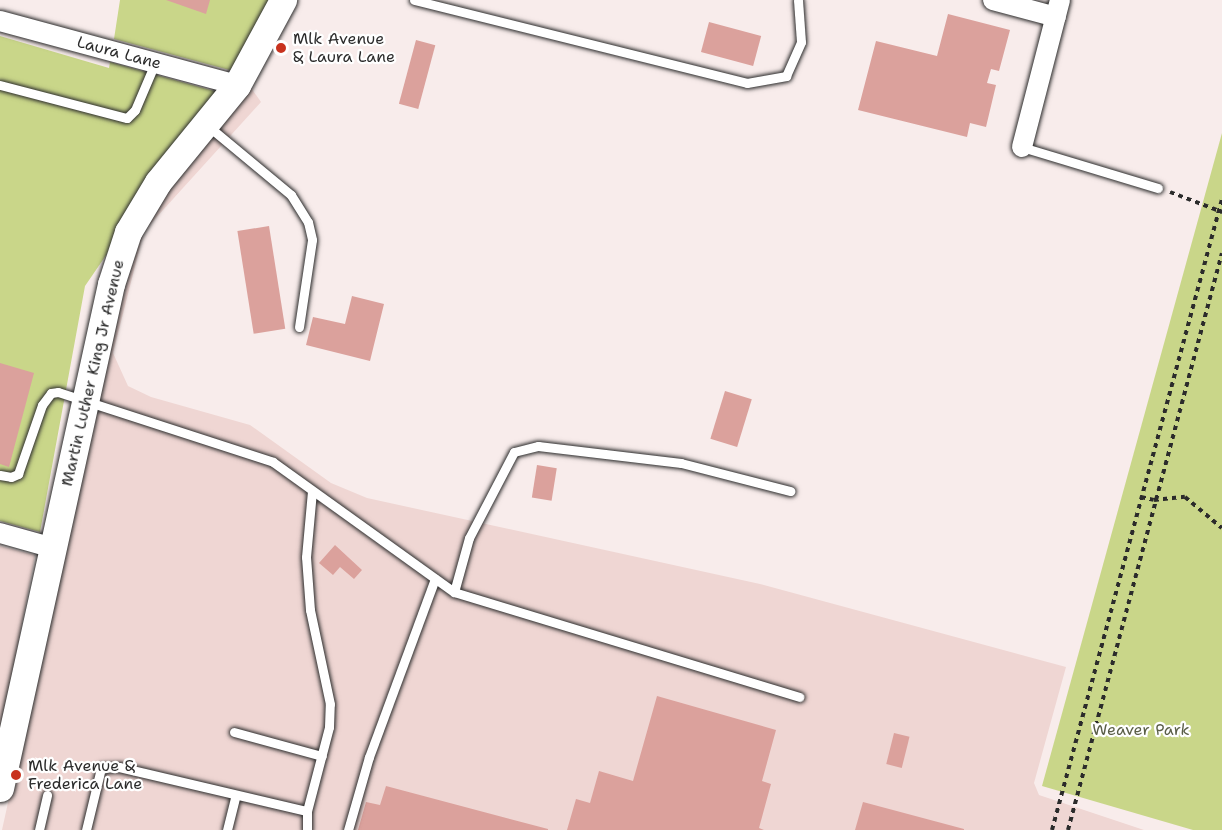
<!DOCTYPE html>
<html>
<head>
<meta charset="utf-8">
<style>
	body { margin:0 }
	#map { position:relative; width:1222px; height:830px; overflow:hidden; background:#f8eceb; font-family:"Shantell Sans",sans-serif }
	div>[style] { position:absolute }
	.built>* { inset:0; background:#efd6d3 }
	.green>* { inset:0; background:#c9d689 }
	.building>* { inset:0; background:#dba19c; transform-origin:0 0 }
	.path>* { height:4px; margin-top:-2px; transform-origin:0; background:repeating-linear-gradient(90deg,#2b2b2b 0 4.5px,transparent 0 9px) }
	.roads { filter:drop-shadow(0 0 2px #2b2b2b) drop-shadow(0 0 2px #2b2b2b) }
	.lane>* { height:9px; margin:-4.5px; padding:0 4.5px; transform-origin:4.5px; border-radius:4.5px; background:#fff }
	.street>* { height:20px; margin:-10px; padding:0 10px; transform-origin:10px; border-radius:10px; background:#fff }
	.secondary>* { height:27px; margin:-13.5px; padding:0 13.5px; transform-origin:13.5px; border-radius:13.5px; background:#fff }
	.dots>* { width:16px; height:16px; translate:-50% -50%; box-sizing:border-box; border:3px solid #fff; border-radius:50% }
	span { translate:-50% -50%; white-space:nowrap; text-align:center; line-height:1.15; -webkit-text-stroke:4.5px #fff; paint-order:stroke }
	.poi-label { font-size:16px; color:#2b2b2b }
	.left { translate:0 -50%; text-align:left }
	.street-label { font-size:16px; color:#2b2b2b }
	.park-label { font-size:16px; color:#5a5e47 }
</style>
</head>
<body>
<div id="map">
	<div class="built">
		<i style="clip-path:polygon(249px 85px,261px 102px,144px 231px,113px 353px,128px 386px,151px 397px,250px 425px,331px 483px,367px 498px,760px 584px,1066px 667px,1034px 783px,1039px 795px,1144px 830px,2px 830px,121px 287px,138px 237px,166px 189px,240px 98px,244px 98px)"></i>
		<i style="clip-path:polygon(0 546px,35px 555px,0 740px)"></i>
	</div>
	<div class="green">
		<i style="clip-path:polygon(120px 0,271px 0,233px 71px,114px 39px)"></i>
		<i style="clip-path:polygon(0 36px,109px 68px,110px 62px,218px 92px,85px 286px,40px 532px,0 521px)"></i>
		<i style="clip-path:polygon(1222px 133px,1222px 830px,1193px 830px,1042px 786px)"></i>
	</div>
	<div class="building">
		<i style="clip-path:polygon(166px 0,210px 0,206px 14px)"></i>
		<i style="clip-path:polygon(948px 14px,1010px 30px,999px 71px,991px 69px,987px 83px,996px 85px,986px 127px,970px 123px,967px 137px,858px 110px,876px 41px,937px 56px)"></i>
		<i style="left:709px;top:22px;width:54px;height:31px;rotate:15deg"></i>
		<i style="left:416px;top:40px;width:20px;height:66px;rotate:15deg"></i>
		<i style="left:269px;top:226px;width:104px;height:32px;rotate:81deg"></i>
		<i style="clip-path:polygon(352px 296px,384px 304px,370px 361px,306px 345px,313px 317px,345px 324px)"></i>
		<i style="clip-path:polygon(0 363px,34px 373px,9px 467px,0 464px)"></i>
		<i style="left:725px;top:391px;width:28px;height:50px;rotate:17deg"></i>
		<i style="left:537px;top:465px;width:20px;height:33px;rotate:9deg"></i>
		<i style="clip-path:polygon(335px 545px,362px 570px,354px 579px,340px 567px,333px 575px,319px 563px)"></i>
		<i style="clip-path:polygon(657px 696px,776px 730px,762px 781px,771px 784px,759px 828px,764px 830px,567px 830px,576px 799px,590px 803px,599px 771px,633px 781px)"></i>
		<i style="left:894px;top:733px;width:16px;height:32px;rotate:14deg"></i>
		<i style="clip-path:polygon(386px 786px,548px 829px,548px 830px,358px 830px,366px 802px,380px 805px)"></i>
		<i style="clip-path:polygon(863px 802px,964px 829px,964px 830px,855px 830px)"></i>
	</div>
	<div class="path">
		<i style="left:1170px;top:192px;width:56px;rotate:21deg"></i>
		<i style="left:1141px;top:497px;width:13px;rotate:13deg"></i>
		<i style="left:1154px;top:500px;width:31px;rotate:-6deg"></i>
		<i style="left:1185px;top:497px;width:48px;rotate:40deg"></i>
		<i style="left:1052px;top:830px;width:653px;rotate:-74.92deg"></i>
		<i style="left:1068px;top:830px;width:597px;rotate:-75.06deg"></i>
	</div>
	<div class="roads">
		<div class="lane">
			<i style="left:414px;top:0;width:343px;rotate:14deg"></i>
			<i style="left:747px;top:83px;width:40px;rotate:-10deg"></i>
			<i style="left:786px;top:76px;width:37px;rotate:-66deg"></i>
			<i style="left:801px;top:42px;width:42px;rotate:-94.1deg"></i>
			<i style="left:0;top:85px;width:131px;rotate:14.6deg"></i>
			<i style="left:127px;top:118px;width:11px;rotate:-45deg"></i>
			<i style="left:135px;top:110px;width:51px;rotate:-66.9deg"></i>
			<i style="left:208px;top:126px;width:108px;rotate:39.7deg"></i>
			<i style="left:291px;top:195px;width:32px;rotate:58deg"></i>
			<i style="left:308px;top:222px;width:18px;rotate:77deg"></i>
			<i style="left:312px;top:240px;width:88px;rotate:98.5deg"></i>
			<i style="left:1022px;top:147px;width:142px;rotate:16.8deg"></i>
			<i style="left:0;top:475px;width:11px;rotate:10deg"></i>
			<i style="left:11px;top:477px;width:8px;rotate:-23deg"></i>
			<i style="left:18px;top:474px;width:73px;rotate:-70.8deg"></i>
			<i style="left:42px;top:405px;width:15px;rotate:-53deg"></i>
			<i style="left:51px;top:393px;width:7px;rotate:-8deg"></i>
			<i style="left:58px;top:392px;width:226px;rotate:18deg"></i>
			<i style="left:273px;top:462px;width:223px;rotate:35.7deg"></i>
			<i style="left:454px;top:592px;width:361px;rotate:16.9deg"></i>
			<i style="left:454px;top:592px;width:56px;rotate:-74.5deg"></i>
			<i style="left:469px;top:538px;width:97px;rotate:-62.4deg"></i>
			<i style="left:514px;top:452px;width:25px;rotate:-14deg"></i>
			<i style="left:538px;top:446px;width:144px;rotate:6.8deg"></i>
			<i style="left:681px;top:463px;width:113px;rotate:14.4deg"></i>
			<i style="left:234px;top:732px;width:91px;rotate:15.3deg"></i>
			<i style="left:307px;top:811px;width:87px;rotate:-75.3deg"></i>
			<i style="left:329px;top:727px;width:23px;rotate:-88deg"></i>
			<i style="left:330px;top:704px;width:96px;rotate:-102deg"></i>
			<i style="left:310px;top:610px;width:53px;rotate:-94.3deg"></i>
			<i style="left:306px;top:557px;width:66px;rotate:-84.8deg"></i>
			<i style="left:39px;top:830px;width:36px;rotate:-77deg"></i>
			<i style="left:86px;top:830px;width:64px;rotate:-76.4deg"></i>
			<i style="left:101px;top:768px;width:18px;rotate:-3deg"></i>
			<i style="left:119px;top:767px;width:193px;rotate:13.2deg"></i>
			<i style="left:307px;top:811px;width:19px;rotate:90deg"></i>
			<i style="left:227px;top:830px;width:36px;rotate:-76deg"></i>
			<i style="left:348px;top:830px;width:76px;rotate:-74deg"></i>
			<i style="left:369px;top:757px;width:190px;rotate:-69.7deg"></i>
		</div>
		<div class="street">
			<i style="left:993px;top:0;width:65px;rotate:15.1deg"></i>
			<i style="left:0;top:21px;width:245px;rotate:15.1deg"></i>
			<i style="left:1022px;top:147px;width:152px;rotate:-75.5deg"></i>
			<i style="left:0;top:533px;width:55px;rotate:15.8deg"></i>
		</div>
		<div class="secondary">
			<i style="left:0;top:788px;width:516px;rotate:-77.58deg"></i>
			<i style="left:111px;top:284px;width:55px;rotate:-71.9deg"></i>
			<i style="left:128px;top:232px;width:58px;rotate:-59deg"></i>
			<i style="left:158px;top:182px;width:125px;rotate:-50.8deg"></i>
			<i style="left:237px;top:85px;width:97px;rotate:-61.6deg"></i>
		</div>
	</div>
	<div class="dots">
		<i style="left:281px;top:48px;background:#c8321e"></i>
		<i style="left:16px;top:775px;background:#c8321e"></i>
	</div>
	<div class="poi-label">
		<span class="left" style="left:293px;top:48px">Mlk Avenue<br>&amp; Laura Lane</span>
		<span class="left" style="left:28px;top:775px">Mlk Avenue &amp;<br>Frederica Lane</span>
	</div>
	<div class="street-label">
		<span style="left:119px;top:53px;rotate:15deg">Laura Lane</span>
		<span style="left:93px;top:373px;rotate:-77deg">Martin Luther King Jr Avenue</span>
	</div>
	<div class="park-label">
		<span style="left:1141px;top:730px">Weaver Park</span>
	</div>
</div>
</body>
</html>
